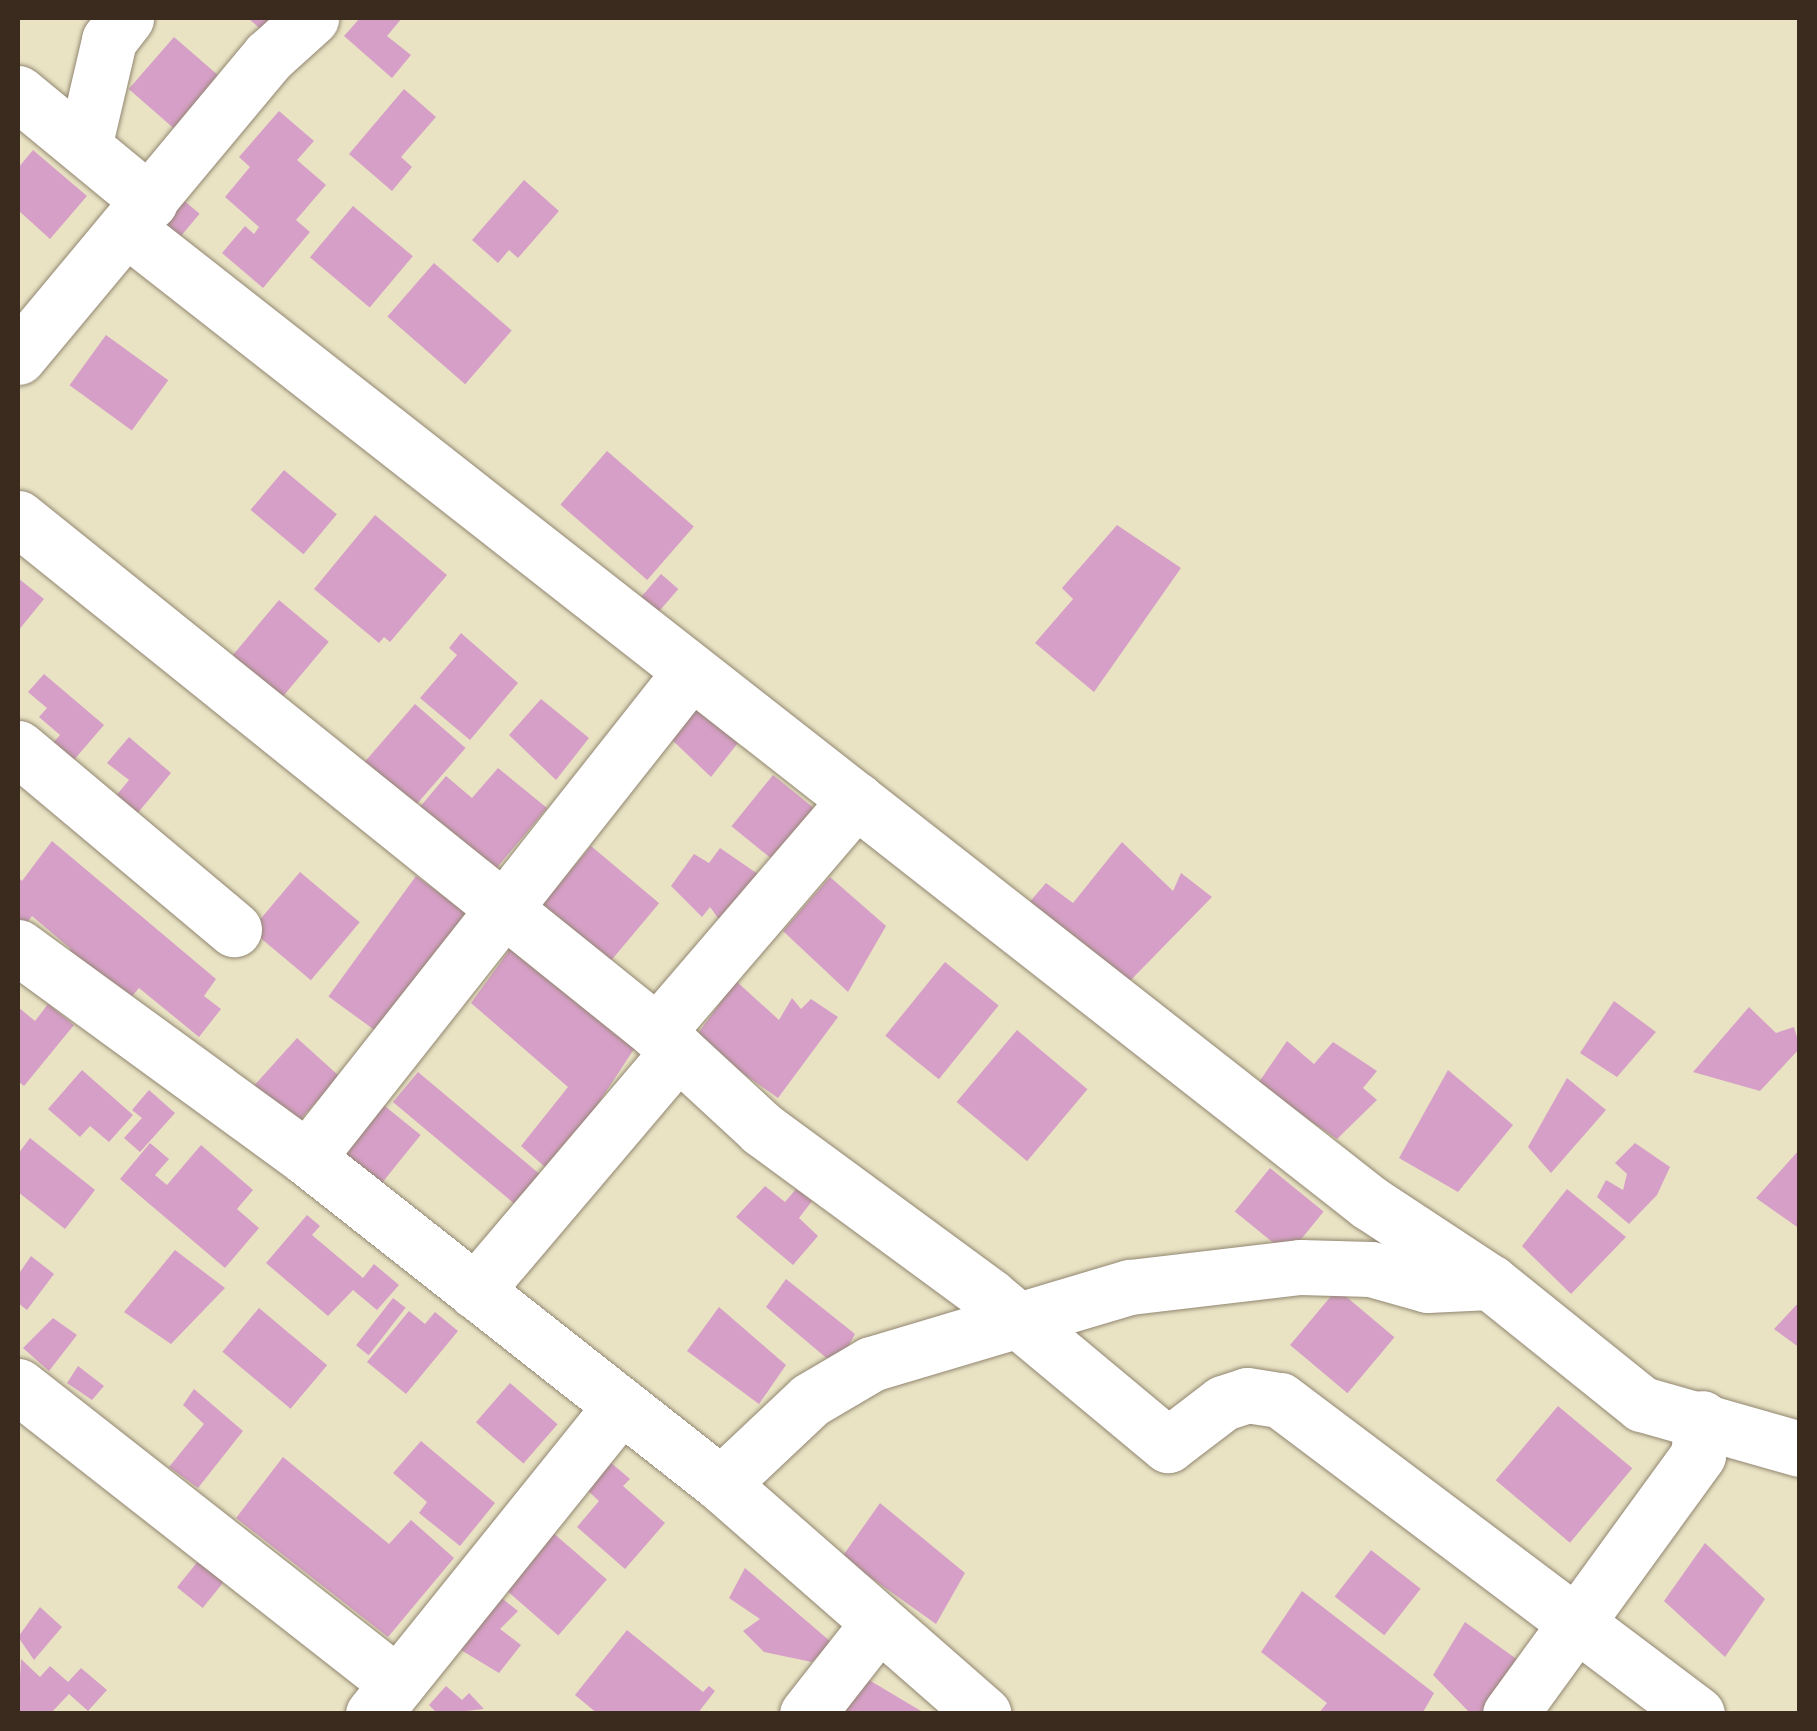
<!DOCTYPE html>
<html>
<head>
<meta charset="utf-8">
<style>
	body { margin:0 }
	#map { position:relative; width:1817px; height:1731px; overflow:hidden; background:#e9e3c4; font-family:"Gentium Book Plus",serif }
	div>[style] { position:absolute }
	.building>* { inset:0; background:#d69fc7; transform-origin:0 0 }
	.roads { filter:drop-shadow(0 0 2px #928671) drop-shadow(0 0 2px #928671) }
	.minor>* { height:55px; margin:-27.5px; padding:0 27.5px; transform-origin:27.5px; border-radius:27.5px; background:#fff }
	span { translate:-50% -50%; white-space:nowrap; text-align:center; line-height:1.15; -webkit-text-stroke:8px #f7f3e8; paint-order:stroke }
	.frame { position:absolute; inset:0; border:20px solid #3b2a1e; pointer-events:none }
</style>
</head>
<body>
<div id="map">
	<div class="building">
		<i style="clip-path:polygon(248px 18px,281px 18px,266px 34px)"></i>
		<i style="clip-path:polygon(360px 18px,402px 18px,387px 36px,411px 55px,392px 78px,344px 36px)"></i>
		<i style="left:174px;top:37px;width:63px;height:69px;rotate:41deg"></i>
		<i style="clip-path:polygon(404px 89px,436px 117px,401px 157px,412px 167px,392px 191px,349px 154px)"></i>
		<i style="clip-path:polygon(279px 111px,314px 141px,297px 160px,326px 185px,296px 220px,310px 232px,263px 288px,222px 253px,245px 226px,254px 234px,259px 227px,225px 197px,250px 167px,239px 157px)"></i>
		<i style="clip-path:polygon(33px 150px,87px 196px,50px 239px,18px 210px,18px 168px)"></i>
		<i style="clip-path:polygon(524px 180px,559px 211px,518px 258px,509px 250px,498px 263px,472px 240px)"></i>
		<i style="left:182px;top:199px;width:23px;height:30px;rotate:40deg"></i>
		<i style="left:353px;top:206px;width:78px;height:67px;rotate:40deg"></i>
		<i style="left:434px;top:263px;width:103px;height:71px;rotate:41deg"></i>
		<i style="left:106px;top:335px;width:77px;height:62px;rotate:36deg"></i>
		<i style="left:607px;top:451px;width:115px;height:71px;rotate:41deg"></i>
		<i style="left:284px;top:470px;width:69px;height:52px;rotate:40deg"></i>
		<i style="clip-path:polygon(375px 515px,447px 575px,390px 642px,384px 637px,379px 643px,314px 589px)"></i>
		<i style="clip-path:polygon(1117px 525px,1181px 568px,1094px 692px,1035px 643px,1073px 599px,1062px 588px)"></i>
		<i style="left:661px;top:574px;width:23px;height:43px;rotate:41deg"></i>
		<i style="clip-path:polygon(18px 578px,44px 599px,18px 631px)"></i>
		<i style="left:279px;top:600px;width:65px;height:89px;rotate:40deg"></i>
		<i style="clip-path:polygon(461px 633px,518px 683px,470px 740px,420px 698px,457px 655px,449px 648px)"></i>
		<i style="clip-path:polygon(44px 674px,104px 725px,73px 761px,53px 743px,60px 735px,39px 717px,47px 708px,28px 692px)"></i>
		<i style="clip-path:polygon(541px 699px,589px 738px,556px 780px,509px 735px)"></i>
		<i style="clip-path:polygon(696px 700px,741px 739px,711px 777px,670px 738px)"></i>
		<i style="left:415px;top:704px;width:67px;height:85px;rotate:41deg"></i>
		<i style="clip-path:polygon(129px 737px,171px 773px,126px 827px,105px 809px,129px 780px,107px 763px)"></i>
		<i style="clip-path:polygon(498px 768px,547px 808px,484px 883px,409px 820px,446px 776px,472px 798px)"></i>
		<i style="left:773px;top:775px;width:60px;height:66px;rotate:39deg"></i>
		<i style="clip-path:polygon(52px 841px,216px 979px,204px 996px,221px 1009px,199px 1037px,139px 988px,123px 1007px,61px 960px,71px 949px,32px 916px,25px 925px,18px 918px,18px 877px,22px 881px)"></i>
		<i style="clip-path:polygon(1122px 842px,1173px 891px,1181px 873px,1212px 897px,1123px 988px,1021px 912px,1046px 883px,1073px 903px)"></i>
		<i style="left:591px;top:846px;width:89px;height:81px;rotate:40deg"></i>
		<i style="clip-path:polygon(720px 848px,768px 881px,726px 929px,710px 907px,702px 917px,671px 886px,694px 854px,709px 863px)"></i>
		<i style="left:300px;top:872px;width:78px;height:76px;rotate:40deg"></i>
		<i style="left:416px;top:876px;width:81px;height:149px;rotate:36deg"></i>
		<i style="clip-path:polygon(830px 877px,886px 926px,848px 992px,783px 931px)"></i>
		<i style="clip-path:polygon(513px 945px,636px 1046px,594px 1110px,545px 1167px,521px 1146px,568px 1087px,471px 1003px)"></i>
		<i style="left:945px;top:962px;width:69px;height:95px;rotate:39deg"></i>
		<i style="clip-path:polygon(736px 981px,779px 1020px,792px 998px,801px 1009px,811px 999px,838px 1017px,778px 1098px,694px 1039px)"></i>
		<i style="clip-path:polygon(1614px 1001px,1656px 1032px,1617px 1077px,1580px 1053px)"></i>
		<i style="clip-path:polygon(48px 1004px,74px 1025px,24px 1086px,18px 1081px,18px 1007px,35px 1021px)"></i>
		<i style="clip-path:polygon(1749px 1007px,1776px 1033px,1794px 1027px,1800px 1048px,1760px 1091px,1693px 1072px)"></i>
		<i style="left:1017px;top:1030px;width:92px;height:94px;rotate:40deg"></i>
		<i style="left:297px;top:1038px;width:57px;height:80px;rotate:42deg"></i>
		<i style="clip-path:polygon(1287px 1041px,1314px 1064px,1333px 1042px,1377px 1071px,1363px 1088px,1377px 1100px,1337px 1139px,1257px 1085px)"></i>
		<i style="clip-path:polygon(82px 1070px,133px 1115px,109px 1142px,90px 1126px,80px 1137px,48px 1109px)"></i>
		<i style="clip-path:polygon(1448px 1070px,1513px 1125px,1458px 1192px,1399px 1158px)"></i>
		<i style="left:418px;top:1072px;width:164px;height:39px;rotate:40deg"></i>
		<i style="clip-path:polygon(1567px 1078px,1606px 1110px,1551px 1173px,1528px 1147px)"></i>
		<i style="clip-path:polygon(149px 1090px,175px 1113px,140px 1152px,124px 1138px,142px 1118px,132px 1110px)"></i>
		<i style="left:381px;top:1103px;width:51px;height:76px;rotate:39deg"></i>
		<i style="clip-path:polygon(30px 1138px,95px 1190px,65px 1229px,18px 1192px,18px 1154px)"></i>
		<i style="clip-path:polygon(150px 1143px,169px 1159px,155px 1175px,167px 1185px,201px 1145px,253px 1190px,237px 1209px,259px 1228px,225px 1268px,120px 1179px)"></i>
		<i style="clip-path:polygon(1635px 1143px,1670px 1167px,1657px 1195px,1629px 1224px,1597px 1197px,1606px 1180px,1623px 1190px,1627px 1174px,1615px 1163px)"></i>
		<i style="clip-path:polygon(1800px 1149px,1800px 1229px,1756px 1198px)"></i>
		<i style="left:1270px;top:1168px;width:69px;height:56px;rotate:39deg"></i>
		<i style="clip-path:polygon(765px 1186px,785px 1202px,796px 1189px,812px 1201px,799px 1218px,818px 1236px,793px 1265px,736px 1217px)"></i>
		<i style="clip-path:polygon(1567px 1189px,1626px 1237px,1571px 1294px,1522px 1246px)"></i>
		<i style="clip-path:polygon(307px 1215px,320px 1226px,312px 1235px,363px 1278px,374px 1264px,399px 1285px,377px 1310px,353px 1290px,328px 1316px,266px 1263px)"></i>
		<i style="clip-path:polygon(175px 1250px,225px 1288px,171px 1344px,124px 1312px)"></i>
		<i style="clip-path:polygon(31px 1256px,54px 1274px,27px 1310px,18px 1303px,18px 1275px)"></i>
		<i style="clip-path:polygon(786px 1279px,855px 1334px,837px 1367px,766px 1307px)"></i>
		<i style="left:1337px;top:1289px;width:75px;height:73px;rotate:40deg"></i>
		<i style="left:393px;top:1298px;width:16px;height:60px;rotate:38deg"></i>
		<i style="clip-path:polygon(1800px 1301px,1800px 1348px,1774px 1329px)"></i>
		<i style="clip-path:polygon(719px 1307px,786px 1365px,759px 1404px,687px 1351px)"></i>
		<i style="left:259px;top:1308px;width:89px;height:57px;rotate:40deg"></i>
		<i style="clip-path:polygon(409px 1311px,425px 1324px,435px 1312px,458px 1331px,406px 1394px,367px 1362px)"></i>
		<i style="clip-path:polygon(53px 1318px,77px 1335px,49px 1371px,23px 1348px)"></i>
		<i style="clip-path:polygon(78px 1366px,104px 1386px,92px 1400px,67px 1383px)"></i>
		<i style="left:510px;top:1383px;width:63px;height:52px;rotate:41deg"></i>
		<i style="clip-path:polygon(194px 1389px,243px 1431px,198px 1488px,169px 1467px,204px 1424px,183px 1405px)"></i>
		<i style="left:1558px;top:1406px;width:97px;height:97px;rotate:40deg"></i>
		<i style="clip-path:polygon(421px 1441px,495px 1503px,460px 1546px,419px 1513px,427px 1502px,393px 1473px)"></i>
		<i style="clip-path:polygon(283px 1457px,389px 1544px,411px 1520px,454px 1558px,388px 1637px,236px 1518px)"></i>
		<i style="clip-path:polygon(610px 1462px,630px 1479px,623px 1486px,665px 1523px,625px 1569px,577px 1527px,599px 1501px,586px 1489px)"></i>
		<i style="clip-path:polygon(880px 1503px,965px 1573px,936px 1624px,842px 1557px)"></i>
		<i style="left:551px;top:1531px;width:74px;height:74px;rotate:41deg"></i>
		<i style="clip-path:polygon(1705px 1543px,1765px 1599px,1725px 1657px,1664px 1601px)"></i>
		<i style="left:1371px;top:1550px;width:63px;height:59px;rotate:38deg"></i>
		<i style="left:199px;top:1560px;width:33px;height:35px;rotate:39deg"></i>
		<i style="clip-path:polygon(745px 1568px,831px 1642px,812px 1662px,764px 1652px,743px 1631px,760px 1619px,729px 1598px)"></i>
		<i style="clip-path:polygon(489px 1588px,518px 1611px,500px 1629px,521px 1645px,499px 1673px,446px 1641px)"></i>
		<i style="clip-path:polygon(1302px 1591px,1434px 1693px,1422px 1714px,1318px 1714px,1327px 1703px,1261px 1652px)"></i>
		<i style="clip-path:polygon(40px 1607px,62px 1627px,34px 1660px,18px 1637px)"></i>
		<i style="clip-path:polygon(1465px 1622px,1522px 1663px,1493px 1714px,1471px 1714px,1433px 1675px)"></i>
		<i style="clip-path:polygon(627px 1630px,703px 1692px,709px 1686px,715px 1691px,697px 1714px,598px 1714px,575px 1695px)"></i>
		<i style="clip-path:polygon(21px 1659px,40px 1677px,50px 1666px,68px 1682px,81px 1668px,107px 1690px,88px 1711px,69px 1694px,50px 1714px,18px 1714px)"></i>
		<i style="clip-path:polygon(869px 1680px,926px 1714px,843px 1714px)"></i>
		<i style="clip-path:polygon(446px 1686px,462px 1700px,469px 1693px,484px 1709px,438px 1714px,429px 1705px)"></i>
	</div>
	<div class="roads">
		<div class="minor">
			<i style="left:18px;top:93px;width:171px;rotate:39.5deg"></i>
			<i style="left:84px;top:147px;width:110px;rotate:-76.8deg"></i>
			<i style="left:109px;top:40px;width:28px;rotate:-52deg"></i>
			<i style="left:126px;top:228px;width:1581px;rotate:38.09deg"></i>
			<i style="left:1370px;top:1203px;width:144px;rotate:33.4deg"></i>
			<i style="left:1490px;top:1282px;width:195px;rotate:38.8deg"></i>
			<i style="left:1642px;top:1404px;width:164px;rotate:15.9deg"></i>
			<i style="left:18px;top:357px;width:392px;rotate:-50.2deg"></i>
			<i style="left:269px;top:56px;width:57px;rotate:-42.1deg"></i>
			<i style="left:18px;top:518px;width:820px;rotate:38.81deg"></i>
			<i style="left:657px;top:1032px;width:306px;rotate:-49.4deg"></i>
			<i style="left:18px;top:748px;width:282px;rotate:40deg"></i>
			<i style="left:18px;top:947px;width:358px;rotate:36.1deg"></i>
			<i style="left:307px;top:1158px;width:527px;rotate:38.22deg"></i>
			<i style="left:721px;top:1484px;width:349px;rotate:41.2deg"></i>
			<i style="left:657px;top:1032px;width:143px;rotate:42.7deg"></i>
			<i style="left:762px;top:1129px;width:282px;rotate:36.3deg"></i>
			<i style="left:989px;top:1296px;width:233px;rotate:39.8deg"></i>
			<i style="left:1168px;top:1445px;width:69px;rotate:-37.4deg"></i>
			<i style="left:1223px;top:1403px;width:25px;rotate:-18deg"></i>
			<i style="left:1247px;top:1395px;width:33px;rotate:9deg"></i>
			<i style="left:1280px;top:1400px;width:522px;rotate:36.98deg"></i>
			<i style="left:307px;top:1158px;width:620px;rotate:-51.74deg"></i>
			<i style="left:475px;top:1291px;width:314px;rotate:-49.7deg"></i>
			<i style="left:18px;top:1386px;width:482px;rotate:38.1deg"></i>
			<i style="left:721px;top:1484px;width:122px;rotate:-43.3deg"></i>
			<i style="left:810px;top:1400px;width:71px;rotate:-30.5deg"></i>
			<i style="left:871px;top:1364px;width:270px;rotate:-16.6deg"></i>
			<i style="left:1130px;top:1287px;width:171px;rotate:-6.7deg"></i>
			<i style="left:1300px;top:1267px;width:71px;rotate:1.6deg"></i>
			<i style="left:1371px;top:1269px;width:58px;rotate:15.9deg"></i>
			<i style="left:1427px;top:1285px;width:63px;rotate:-2.7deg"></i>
			<i style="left:373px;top:1714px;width:396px;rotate:-51.2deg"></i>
			<i style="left:807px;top:1714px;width:112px;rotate:-51.9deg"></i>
			<i style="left:1510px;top:1714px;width:320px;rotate:-54deg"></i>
			<i style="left:1698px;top:1455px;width:37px;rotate:-84deg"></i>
		</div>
	</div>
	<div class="frame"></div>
</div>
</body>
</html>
